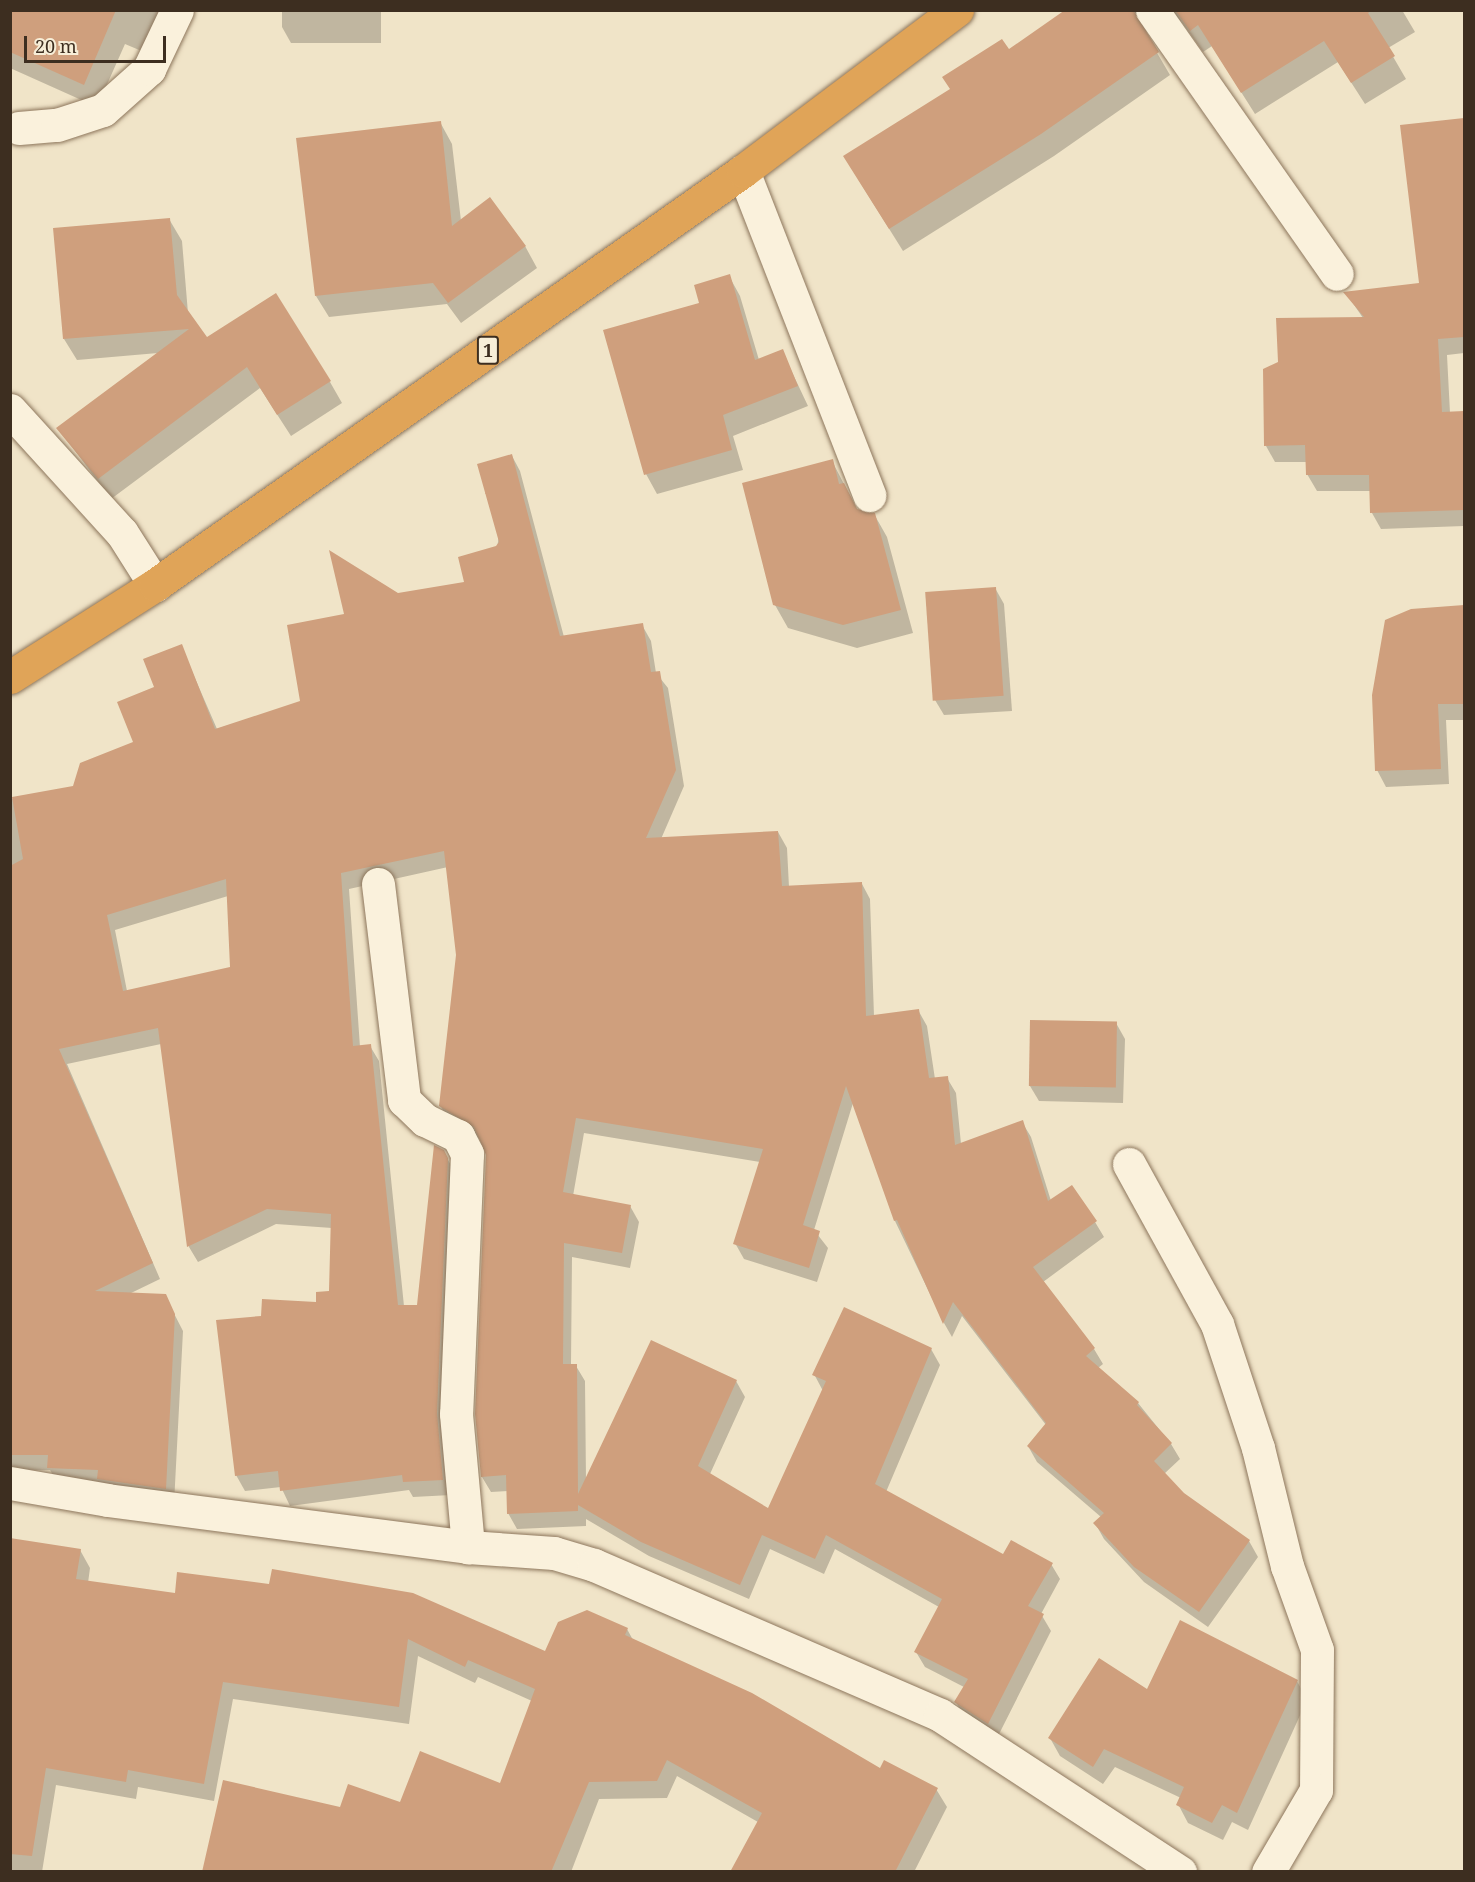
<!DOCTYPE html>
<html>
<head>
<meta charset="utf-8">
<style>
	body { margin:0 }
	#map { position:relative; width:1475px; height:1882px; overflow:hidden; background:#f0e4c8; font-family:"Noto Serif",serif }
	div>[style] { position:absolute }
	.shadow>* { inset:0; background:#0003 }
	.building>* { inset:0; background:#cf9f7d; transform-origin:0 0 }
	.roads { filter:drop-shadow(0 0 2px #8d765c) drop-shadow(0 0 2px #8d765c) }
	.minor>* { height:33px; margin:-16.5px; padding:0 16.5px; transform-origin:16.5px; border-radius:16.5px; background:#faf1dc }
	.highway>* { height:33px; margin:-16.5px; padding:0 16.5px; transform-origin:16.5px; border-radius:16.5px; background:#e0a458 }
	span { translate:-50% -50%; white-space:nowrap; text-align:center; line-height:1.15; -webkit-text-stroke:5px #f7eed8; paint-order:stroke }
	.shield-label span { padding:2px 4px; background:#f7eed8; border:2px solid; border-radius:4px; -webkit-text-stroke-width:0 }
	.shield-label { font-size:18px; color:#3d2e20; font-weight:700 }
	.frame { position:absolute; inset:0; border:12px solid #3d2e20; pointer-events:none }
	.scale { position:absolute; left:24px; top:36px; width:142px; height:27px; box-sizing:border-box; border:3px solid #3d2e20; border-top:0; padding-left:8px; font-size:18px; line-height:21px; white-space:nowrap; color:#3d2e20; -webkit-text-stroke:4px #f7eed8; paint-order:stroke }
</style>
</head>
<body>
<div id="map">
	<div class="shadow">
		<i style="clip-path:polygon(10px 10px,171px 10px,151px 55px,125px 44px,97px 107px,10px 68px)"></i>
		<i style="clip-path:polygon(282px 10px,381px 10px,381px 43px,291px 43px,282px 27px)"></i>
		<i style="clip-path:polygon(1068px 10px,1402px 10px,1415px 32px,1388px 48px,1406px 79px,1365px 104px,1338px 62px,1255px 114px,1212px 46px,1203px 52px,1181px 21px,1163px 13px,1147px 24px,1146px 34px,1170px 75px,1054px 156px,903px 251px,858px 179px,1009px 51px)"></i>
		<i style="clip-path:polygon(1464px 119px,1464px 353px,1447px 355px,1450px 413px,1464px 412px,1464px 526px,1381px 529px,1372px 513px,1371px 491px,1317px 491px,1307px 474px,1307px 462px,1275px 462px,1266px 446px,1363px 318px,1346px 293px,1421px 285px,1401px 126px)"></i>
		<i style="clip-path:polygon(440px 122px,452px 144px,461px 221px,525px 246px,537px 268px,461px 323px,447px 304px,329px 317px,316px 296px)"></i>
		<i style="clip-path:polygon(169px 219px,182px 241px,188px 313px,207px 339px,330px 382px,342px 403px,291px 436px,260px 388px,111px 499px,58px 428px,158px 353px,77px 360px,64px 339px)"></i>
		<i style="clip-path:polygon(729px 276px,740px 296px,759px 360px,782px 351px,808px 406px,733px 436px,743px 470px,657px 494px,646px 474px,701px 304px)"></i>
		<i style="clip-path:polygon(evenodd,512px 456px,520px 471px,564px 637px,642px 625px,651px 641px,656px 673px,668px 688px,684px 786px,661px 839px,778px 832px,787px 848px,789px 887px,862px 884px,870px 899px,874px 1016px,918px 1010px,927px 1026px,935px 1079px,947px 1078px,956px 1093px,961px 1144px,1022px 1122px,1031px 1137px,1051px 1201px,1095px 1222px,1104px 1237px,1043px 1282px,1094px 1349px,1103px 1364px,1098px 1368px,1138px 1403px,1171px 1444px,1180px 1459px,1164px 1474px,1183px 1495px,1249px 1541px,1258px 1557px,1208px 1627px,1144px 1582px,1104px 1539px,1095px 1523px,1101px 1517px,1037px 1462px,1028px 1446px,1046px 1425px,962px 1316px,952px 1337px,944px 1323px,895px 1221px,853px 1103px,814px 1230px,828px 1248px,817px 1282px,744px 1259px,735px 1243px,760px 1162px,584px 1133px,573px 1196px,630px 1206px,639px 1222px,630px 1268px,572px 1257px,571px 1366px,576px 1366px,585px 1381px,586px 1481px,736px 1381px,745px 1397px,710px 1474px,768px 1510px,823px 1391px,814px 1374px,931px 1349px,940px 1365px,886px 1492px,1004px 1556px,1051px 1564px,1060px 1579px,1041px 1614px,1051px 1631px,997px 1738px,964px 1717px,956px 1702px,964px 1687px,925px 1667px,916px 1652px,939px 1607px,835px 1549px,824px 1574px,770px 1549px,749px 1599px,649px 1556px,586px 1519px,586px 1526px,517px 1529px,508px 1513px,508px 1491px,491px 1492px,482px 1477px,487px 1154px,482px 1140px,449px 1121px,440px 1105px,458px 955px,448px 867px,349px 889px,360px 1047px,370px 1046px,379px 1061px,404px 1306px,419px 1306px,443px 1151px,452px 1167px,451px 1495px,413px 1497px,409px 1490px,290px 1506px,281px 1487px,245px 1491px,236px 1475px,262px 1317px,318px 1304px,330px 1293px,332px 1228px,276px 1224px,198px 1262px,189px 1247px,161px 1044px,67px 1064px,160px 1279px,129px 1294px,165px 1296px,183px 1331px,174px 1504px,58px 1483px,50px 1470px,10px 1471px,10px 799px,74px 787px,135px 742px,156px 688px,181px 646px,217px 729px,302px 702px,346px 615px,398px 595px,466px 583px,497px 548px,512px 456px,228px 896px,232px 968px,127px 991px,115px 930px,228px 896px)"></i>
		<i style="clip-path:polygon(832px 461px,858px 511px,874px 514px,887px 537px,913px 633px,857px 648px,788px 628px,775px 605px)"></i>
		<i style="clip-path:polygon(995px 588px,1004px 604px,1012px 711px,944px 715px,935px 700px)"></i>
		<i style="clip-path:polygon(1464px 607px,1464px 720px,1446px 720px,1449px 784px,1386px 787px,1377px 770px,1412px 611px)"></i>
		<i style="clip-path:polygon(1116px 1023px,1125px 1039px,1123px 1103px,1039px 1101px,1030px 1086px)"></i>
		<i style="clip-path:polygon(10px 1539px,80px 1550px,90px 1568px,88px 1583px,546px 1653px,627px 1629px,633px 1640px,880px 1770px,936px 1789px,947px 1807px,914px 1872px,732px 1872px,758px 1822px,677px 1776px,667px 1798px,599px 1799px,571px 1872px,206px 1872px,341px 1808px,401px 1804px,501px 1785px,532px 1701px,478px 1677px,475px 1683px,418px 1656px,409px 1724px,233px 1699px,214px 1801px,138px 1787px,136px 1799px,56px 1785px,42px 1872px,10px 1872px)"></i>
		<i style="clip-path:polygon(1297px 1681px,1307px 1700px,1248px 1830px,1232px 1822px,1223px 1840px,1188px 1823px,1178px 1804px,1181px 1798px,1115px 1767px,1103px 1784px,1060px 1756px,1050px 1738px)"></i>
	</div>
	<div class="building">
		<i style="clip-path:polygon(10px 10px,116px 10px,84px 85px,10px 52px)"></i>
		<i style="clip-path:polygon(1065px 10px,1133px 10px,1159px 52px,1041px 134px,889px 229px,843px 156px,950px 89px,942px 77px,1002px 39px,1009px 49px)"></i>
		<i style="clip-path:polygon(1175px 10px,1372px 10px,1368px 13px,1395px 56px,1351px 83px,1324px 41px,1241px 93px,1198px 25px,1190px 31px)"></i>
		<i style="clip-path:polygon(1464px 118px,1464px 337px,1438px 339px,1442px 412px,1464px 411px,1464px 510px,1370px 513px,1369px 475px,1306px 475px,1305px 445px,1264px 446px,1263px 369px,1278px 362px,1276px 318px,1364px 317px,1343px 292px,1419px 283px,1400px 125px)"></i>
		<i style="clip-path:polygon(441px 121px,452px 226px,490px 197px,526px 246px,448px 303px,433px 283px,315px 296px,296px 138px)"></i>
		<i style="clip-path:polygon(170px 218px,177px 295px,207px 337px,276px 293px,331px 381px,277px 415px,247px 367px,98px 479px,56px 428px,189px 329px,63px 339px,53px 228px)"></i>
		<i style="clip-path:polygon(730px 274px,755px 360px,783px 349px,798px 386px,723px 415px,732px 450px,644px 475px,603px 330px,699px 303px,694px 285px)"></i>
		<i style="clip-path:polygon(evenodd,512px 454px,560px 636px,643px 623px,651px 672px,660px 671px,676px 770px,646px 838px,778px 831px,782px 886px,862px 882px,866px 1016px,919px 1009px,929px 1078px,948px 1076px,955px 1145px,1023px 1120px,1048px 1201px,1072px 1185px,1097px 1221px,1033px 1267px,1095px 1348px,1086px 1356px,1139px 1402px,1137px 1405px,1172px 1443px,1154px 1461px,1184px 1493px,1250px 1540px,1199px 1612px,1134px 1567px,1093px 1523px,1104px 1513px,1027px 1446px,1046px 1423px,953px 1302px,943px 1324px,897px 1220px,894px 1221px,846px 1086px,803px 1225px,820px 1231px,809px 1268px,733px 1244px,763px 1149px,576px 1118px,563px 1192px,631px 1205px,622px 1253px,564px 1243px,563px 1364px,577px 1364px,578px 1494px,651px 1340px,737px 1380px,698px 1466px,768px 1508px,826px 1381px,812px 1375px,844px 1307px,932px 1348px,875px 1484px,1003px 1554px,1011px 1540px,1053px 1563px,1028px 1606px,1044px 1614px,988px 1724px,954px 1702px,968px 1679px,914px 1652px,942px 1599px,826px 1535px,815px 1559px,762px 1535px,740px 1585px,641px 1542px,578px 1505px,578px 1511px,507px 1514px,506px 1475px,481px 1477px,475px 1414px,486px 1155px,474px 1127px,439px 1106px,456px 955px,444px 851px,341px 873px,353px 1046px,371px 1044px,398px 1305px,417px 1305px,434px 1145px,444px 1150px,448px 1158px,437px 1413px,443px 1480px,403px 1482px,402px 1475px,280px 1491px,278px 1471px,235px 1476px,216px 1320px,261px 1316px,262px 1299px,316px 1302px,316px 1292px,329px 1291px,331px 1214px,267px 1209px,187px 1247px,158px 1028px,59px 1049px,153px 1263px,95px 1291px,166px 1294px,175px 1314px,166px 1489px,97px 1479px,98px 1470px,47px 1468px,48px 1455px,10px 1455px,10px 866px,23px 859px,12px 797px,73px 786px,80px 763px,133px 742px,117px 702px,154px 687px,143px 659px,182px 644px,215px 729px,300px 701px,287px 625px,344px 614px,329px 550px,398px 593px,464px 582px,458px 557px,496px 546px,499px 542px,477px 464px,512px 454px,226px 879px,230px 967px,123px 991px,107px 915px,226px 879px)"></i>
		<i style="clip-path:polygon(833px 459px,839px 484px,844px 483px,857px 509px,875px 513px,901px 610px,843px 625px,773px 605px,742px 483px)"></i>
		<i style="left:996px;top:587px;width:109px;height:71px;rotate:86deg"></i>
		<i style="clip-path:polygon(1464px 605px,1464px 704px,1438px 704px,1441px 769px,1375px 771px,1372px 695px,1385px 620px,1411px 609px)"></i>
		<i style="left:1030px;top:1020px;width:87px;height:66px;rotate:1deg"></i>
		<i style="clip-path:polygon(10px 1538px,81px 1549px,76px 1579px,175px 1593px,177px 1572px,269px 1584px,272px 1569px,413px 1593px,545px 1651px,558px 1622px,587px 1610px,628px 1628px,625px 1635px,752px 1693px,880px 1768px,884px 1760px,938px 1788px,895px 1872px,730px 1872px,762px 1813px,667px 1760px,657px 1781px,589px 1782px,551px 1872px,202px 1872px,223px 1780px,340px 1807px,348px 1784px,400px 1802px,420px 1751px,500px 1783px,535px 1689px,468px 1660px,465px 1667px,408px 1639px,399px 1707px,223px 1682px,204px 1784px,128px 1770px,126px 1782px,46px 1768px,32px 1856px,10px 1854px)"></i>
		<i style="clip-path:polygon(1180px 1620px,1298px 1680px,1237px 1813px,1222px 1805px,1212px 1823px,1176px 1805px,1184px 1787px,1104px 1749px,1093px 1767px,1048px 1738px,1099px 1658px,1147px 1689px)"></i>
	</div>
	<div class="roads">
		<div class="minor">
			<i style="left:1152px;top:10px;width:322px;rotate:55deg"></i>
			<i style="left:19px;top:128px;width:38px;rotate:-5deg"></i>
			<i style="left:57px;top:125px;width:48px;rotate:-18.1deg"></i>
			<i style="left:103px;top:110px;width:62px;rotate:-41.7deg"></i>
			<i style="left:149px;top:69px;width:65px;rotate:-64.6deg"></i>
			<i style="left:743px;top:171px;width:348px;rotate:68.7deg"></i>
			<i style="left:10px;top:410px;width:166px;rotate:47.7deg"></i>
			<i style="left:122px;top:533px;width:62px;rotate:57.6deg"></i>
			<i style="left:378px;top:884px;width:218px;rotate:83.1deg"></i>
			<i style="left:404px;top:1100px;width:29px;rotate:44deg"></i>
			<i style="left:425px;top:1120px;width:37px;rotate:26deg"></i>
			<i style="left:458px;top:1136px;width:20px;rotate:63deg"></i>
			<i style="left:467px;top:1154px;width:260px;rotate:92.4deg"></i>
			<i style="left:456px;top:1414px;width:134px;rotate:84.8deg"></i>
			<i style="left:1129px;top:1164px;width:183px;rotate:61.2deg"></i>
			<i style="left:1217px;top:1324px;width:131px;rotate:71.7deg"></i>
			<i style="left:1258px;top:1448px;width:122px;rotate:76.2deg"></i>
			<i style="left:1287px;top:1566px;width:89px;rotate:70.3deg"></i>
			<i style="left:1317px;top:1650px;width:140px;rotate:90.4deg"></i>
			<i style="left:1316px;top:1790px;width:95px;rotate:120.3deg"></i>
			<i style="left:10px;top:1483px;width:98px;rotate:9.9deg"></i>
			<i style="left:107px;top:1500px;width:364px;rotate:7.4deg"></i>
			<i style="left:468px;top:1547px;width:86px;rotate:4deg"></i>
			<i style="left:554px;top:1553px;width:42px;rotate:16.7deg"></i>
			<i style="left:594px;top:1565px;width:377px;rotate:23.4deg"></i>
			<i style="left:940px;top:1715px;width:287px;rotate:33.2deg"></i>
		</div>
		<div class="highway">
			<i style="left:10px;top:677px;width:172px;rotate:-32.4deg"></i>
			<i style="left:155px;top:585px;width:719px;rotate:-35.15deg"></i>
			<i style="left:743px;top:171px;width:268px;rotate:-37deg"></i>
		</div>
	</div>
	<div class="shield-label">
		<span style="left:488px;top:350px">1</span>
	</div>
	<div class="frame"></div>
	<div class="scale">20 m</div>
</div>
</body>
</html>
